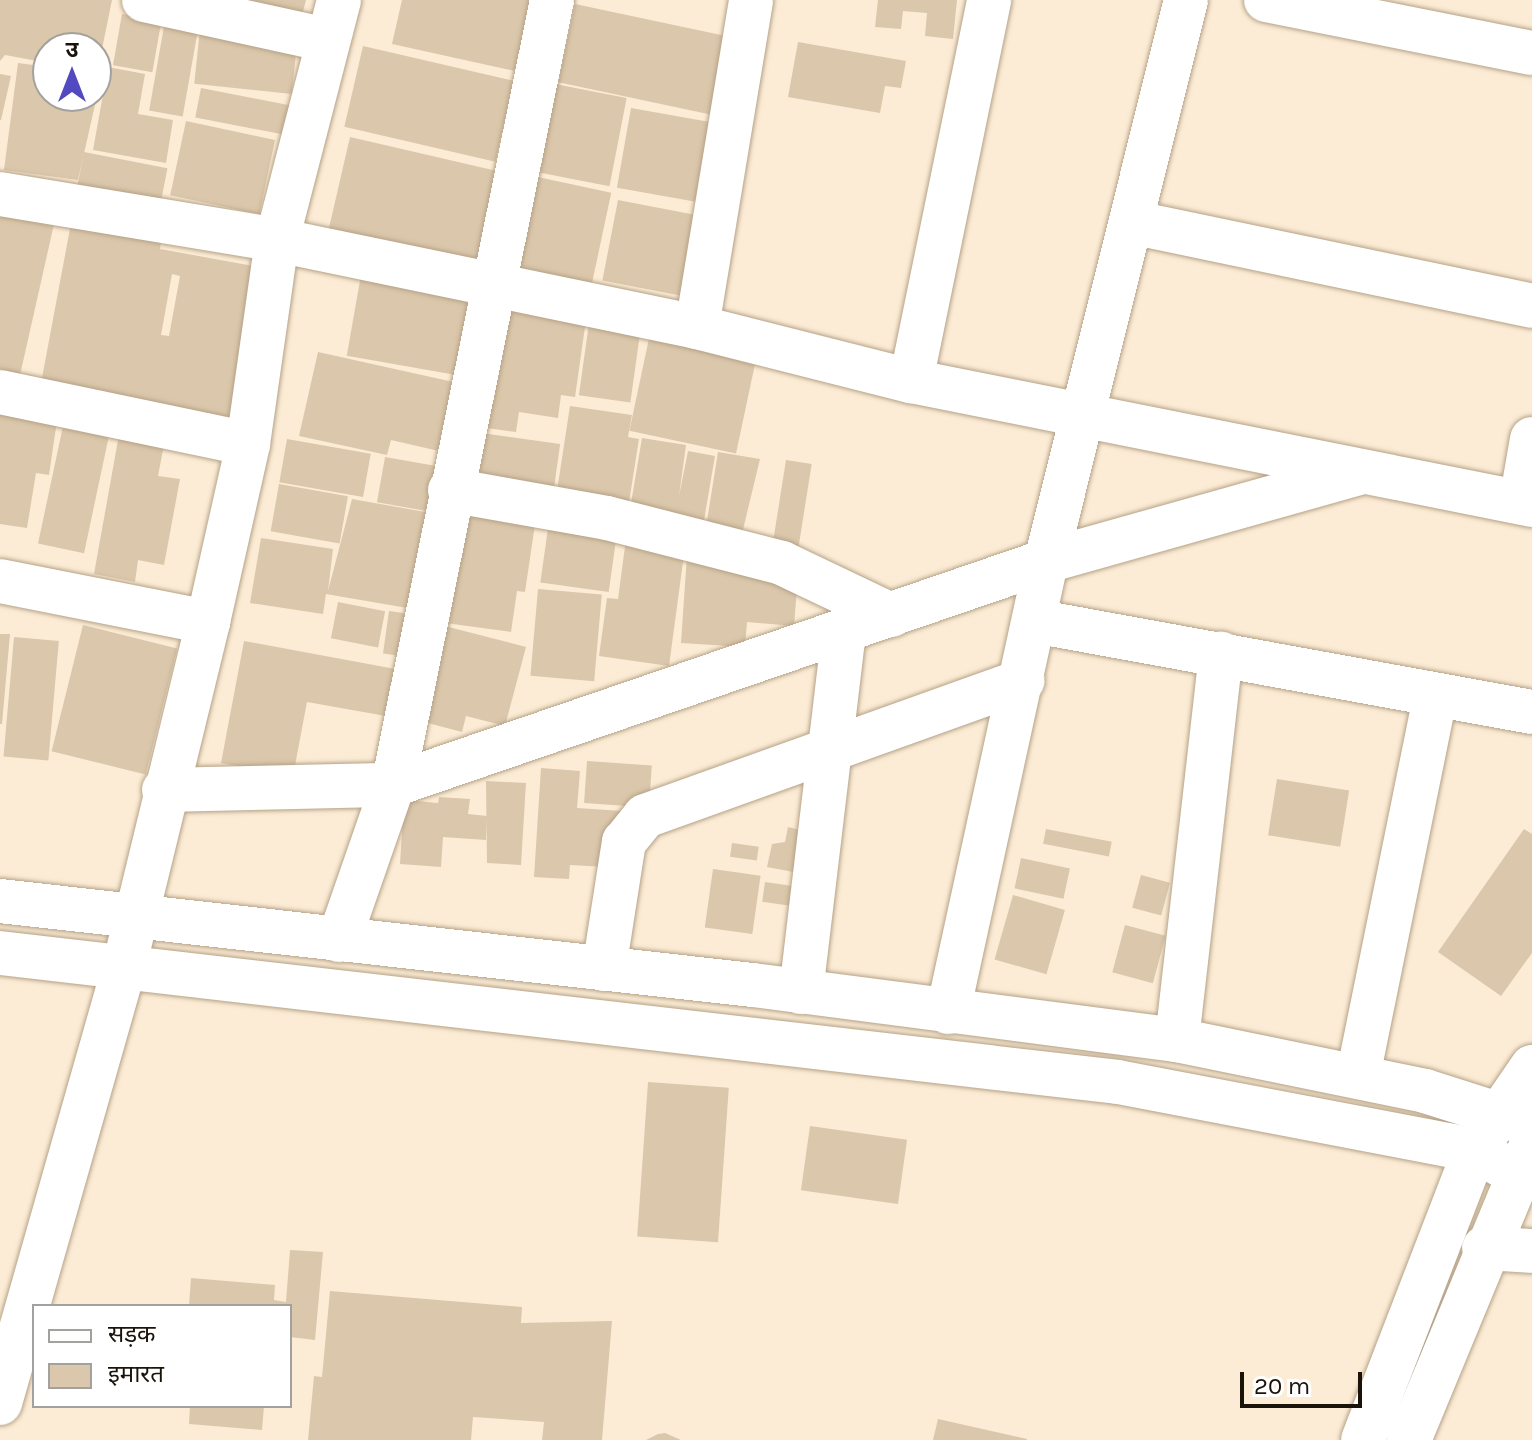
<!DOCTYPE html>
<html>
<head>
<meta charset="utf-8">
<style>
	body { margin:0 }
	#map { position:relative; width:1532px; height:1440px; overflow:hidden; background:#fcecd5; font-family:Karla,"Noto Sans Devanagari",sans-serif }
	div>[style] { position:absolute }
	.building>* { inset:0; background:#dbc7ab; transform-origin:0 0 }
	.roads { filter:drop-shadow(0 0 2px #b5a287) drop-shadow(0 0 2px #b5a287) }
	.minor>* { height:44px; margin:-22px; padding:0 22px; transform-origin:22px; border-radius:22px; background:#fff }
	.major>* { height:44px; margin:-22px; padding:0 22px; transform-origin:22px; border-radius:22px; background:#fff }
	span { translate:-50% -50%; white-space:nowrap; text-align:center; line-height:1.15; -webkit-text-stroke:6px #fff; paint-order:stroke }
	.legend { position:absolute; left:32px; top:1304px; width:260px; height:104px; box-sizing:border-box; background:#fff; border:2px solid #a3a19d; margin:0; padding:10px 14px; list-style:none; font-size:24px; color:#1a1309 }
	.legend li { display:flex; align-items:center; gap:16px; height:40px }
	.legend b { width:40px; border:2px solid #a3a19d }
	.north { position:absolute; left:32px; top:32px; width:80px; height:80px; box-sizing:border-box; background:#fff; border:2px solid #a3a19d; border-radius:50%; rotate:0deg; font-size:22px; font-weight:700; line-height:32px; text-align:center; color:#1a1309 }
	.north::after { content:''; display:block; margin:auto; width:28px; height:36px; background:#534ac2; clip-path:polygon(50% 0,100% 100%,50% 72%,0 100%) }
	.scale { position:absolute; left:1240px; top:1372px; width:122px; height:36px; box-sizing:border-box; border:4px solid #1a1309; border-top:0; padding-left:10px; font-size:24px; line-height:28px; white-space:nowrap; color:#1a1309; -webkit-text-stroke:6px #fff; paint-order:stroke }
</style>
</head>
<body>
<div id="map">
	<div class="building">
		<i style="clip-path:polygon(0 0,112px 0,100px 59px,96px 48px,48px 48px,48px 63px,5px 55px,0 61px)"></i>
		<i style="clip-path:polygon(212px 0,306px 0,299px 27px)"></i>
		<i style="clip-path:polygon(402px 0,544px 0,528px 74px,392px 44px)"></i>
		<i style="clip-path:polygon(878px 0,957px 0,953px 39px,925px 36px,927px 13px,903px 11px,901px 29px,875px 27px)"></i>
		<i style="left:575px;top:4px;width:165px;height:80px;rotate:12deg"></i>
		<i style="left:122px;top:14px;width:40px;height:52px;rotate:10deg"></i>
		<i style="left:166px;top:15px;width:34px;height:97px;rotate:10deg"></i>
		<i style="left:200px;top:29px;width:98px;height:55px;rotate:6deg"></i>
		<i style="clip-path:polygon(798px 42px,906px 61px,901px 88px,885px 86px,880px 113px,788px 97px)"></i>
		<i style="left:363px;top:46px;width:155px;height:83px;rotate:13deg"></i>
		<i style="clip-path:polygon(18px 63px,48px 67px,48px 96px,97px 96px,78px 180px,4px 170px)"></i>
		<i style="clip-path:polygon(108px 67px,145px 74px,138px 114px,173px 120px,166px 163px,93px 150px)"></i>
		<i style="clip-path:polygon(0 74px,11px 76px,1px 120px,0 120px)"></i>
		<i style="left:555px;top:84px;width:73px;height:90px;rotate:11deg"></i>
		<i style="left:201px;top:88px;width:99px;height:30px;rotate:11deg"></i>
		<i style="left:631px;top:108px;width:90px;height:81px;rotate:10deg"></i>
		<i style="left:186px;top:121px;width:91px;height:76px;rotate:12deg"></i>
		<i style="left:350px;top:137px;width:162px;height:102px;rotate:13deg"></i>
		<i style="left:84px;top:152px;width:85px;height:36px;rotate:11deg"></i>
		<i style="left:533px;top:176px;width:80px;height:96px;rotate:12deg"></i>
		<i style="left:618px;top:200px;width:91px;height:82px;rotate:11deg"></i>
		<i style="clip-path:polygon(0 212px,54px 224px,16px 393px,0 389px)"></i>
		<i style="clip-path:polygon(evenodd,72px 218px,162px 235px,160px 249px,259px 267px,230px 429px,39px 394px,72px 218px,172px 274px,180px 276px,169px 336px,161px 335px,172px 274px)"></i>
		<i style="left:361px;top:275px;width:121px;height:82px;rotate:10deg"></i>
		<i style="clip-path:polygon(503px 302px,587px 313px,575px 397px,561px 395px,558px 418px,519px 412px,516px 432px,479px 427px)"></i>
		<i style="left:590px;top:316px;width:52px;height:80px;rotate:8deg"></i>
		<i style="left:651px;top:329px;width:109px;height:104px;rotate:12deg"></i>
		<i style="clip-path:polygon(318px 352px,467px 385px,452px 454px,391px 440px,387px 455px,299px 436px)"></i>
		<i style="clip-path:polygon(570px 406px,632px 415px,628px 437px,639px 439px,627px 515px,555px 504px)"></i>
		<i style="clip-path:polygon(0 412px,57px 421px,49px 475px,36px 473px,27px 528px,0 524px)"></i>
		<i style="left:63px;top:426px;width:47px;height:120px;rotate:12deg"></i>
		<i style="clip-path:polygon(120px 429px,164px 445px,158px 476px,180px 479px,164px 565px,138px 560px,135px 582px,94px 574px)"></i>
		<i style="left:474px;top:432px;width:87px;height:58px;rotate:8deg"></i>
		<i style="clip-path:polygon(642px 438px,686px 445px,679px 496px,688px 451px,715px 456px,702px 532px,629px 515px)"></i>
		<i style="left:287px;top:439px;width:85px;height:44px;rotate:10deg"></i>
		<i style="clip-path:polygon(718px 452px,760px 459px,739px 546px,704px 540px)"></i>
		<i style="left:385px;top:457px;width:62px;height:46px;rotate:10deg"></i>
		<i style="left:786px;top:460px;width:26px;height:86px;rotate:9deg"></i>
		<i style="left:279px;top:484px;width:70px;height:48px;rotate:10deg"></i>
		<i style="clip-path:polygon(352px 499px,431px 513px,413px 609px,326px 594px,323px 614px,250px 603px,261px 538px,333px 549px,328px 591px)"></i>
		<i style="clip-path:polygon(455px 499px,537px 511px,525px 592px,517px 591px,511px 632px,438px 622px)"></i>
		<i style="left:549px;top:521px;width:69px;height:62px;rotate:8deg"></i>
		<i style="clip-path:polygon(626px 539px,685px 547px,669px 666px,599px 656px,607px 598px,618px 599px)"></i>
		<i style="clip-path:polygon(687px 555px,798px 575px,794px 626px,747px 622px,745px 647px,681px 643px)"></i>
		<i style="left:538px;top:589px;width:64px;height:87px;rotate:5deg"></i>
		<i style="left:338px;top:602px;width:48px;height:37px;rotate:11deg"></i>
		<i style="left:389px;top:611px;width:29px;height:43px;rotate:8deg"></i>
		<i style="clip-path:polygon(433px 623px,526px 647px,505px 726px,466px 716px,462px 732px,409px 718px)"></i>
		<i style="left:83px;top:625px;width:97px;height:130px;rotate:14deg"></i>
		<i style="clip-path:polygon(0 634px,10px 634px,2px 724px,0 724px)"></i>
		<i style="left:14px;top:637px;width:45px;height:120px;rotate:5deg"></i>
		<i style="clip-path:polygon(244px 641px,406px 671px,397px 718px,307px 702px,293px 776px,221px 763px)"></i>
		<i style="left:587px;top:761px;width:65px;height:42px;rotate:4deg"></i>
		<i style="clip-path:polygon(541px 768px,580px 771px,577px 808px,622px 811px,607px 867px,570px 865px,569px 879px,534px 877px)"></i>
		<i style="left:1277px;top:779px;width:73px;height:57px;rotate:9deg"></i>
		<i style="clip-path:polygon(486px 781px,526px 783px,521px 865px,487px 863px)"></i>
		<i style="clip-path:polygon(439px 797px,470px 799px,468px 814px,487px 816px,486px 840px,443px 837px,441px 867px,400px 864px,404px 800px,438px 803px)"></i>
		<i style="clip-path:polygon(788px 827px,812px 833px,804px 874px,767px 867px,772px 844px,785px 842px)"></i>
		<i style="left:1046px;top:829px;width:67px;height:15px;rotate:11deg"></i>
		<i style="clip-path:polygon(1524px 829px,1532px 834px,1532px 953px,1501px 996px,1438px 952px)"></i>
		<i style="left:732px;top:843px;width:27px;height:14px;rotate:8deg"></i>
		<i style="left:1021px;top:858px;width:50px;height:31px;rotate:12deg"></i>
		<i style="left:713px;top:869px;width:48px;height:59px;rotate:8deg"></i>
		<i style="left:1141px;top:875px;width:30px;height:34px;rotate:15deg"></i>
		<i style="left:765px;top:882px;width:37px;height:20px;rotate:8deg"></i>
		<i style="left:1013px;top:895px;width:54px;height:67px;rotate:16deg"></i>
		<i style="left:1125px;top:925px;width:42px;height:49px;rotate:15deg"></i>
		<i style="left:648px;top:1082px;width:81px;height:155px;rotate:4deg"></i>
		<i style="left:810px;top:1126px;width:98px;height:65px;rotate:8deg"></i>
		<i style="clip-path:polygon(290px 1250px,323px 1252px,315px 1340px,290px 1337px,290px 1306px,189px 1306px,191px 1278px,275px 1285px,274px 1300px,286px 1302px)"></i>
		<i style="clip-path:polygon(330px 1291px,522px 1307px,521px 1323px,612px 1321px,602px 1440px,542px 1440px,544px 1422px,473px 1417px,471px 1440px,308px 1440px,314px 1376px,322px 1377px)"></i>
		<i style="clip-path:polygon(190px 1406px,264px 1406px,262px 1430px,189px 1424px)"></i>
		<i style="clip-path:polygon(938px 1419px,1027px 1439px,1027px 1440px,933px 1440px)"></i>
		<i style="clip-path:polygon(665px 1433px,681px 1440px,646px 1440px,658px 1434px)"></i>
	</div>
	<div class="roads">
		<div class="minor">
			<i style="left:144px;top:0;width:188px;rotate:12.3deg"></i>
			<i style="left:1266px;top:0;width:271px;rotate:11.3deg"></i>
			<i style="left:0;top:194px;width:281px;rotate:9.4deg"></i>
			<i style="left:277px;top:240px;width:429px;rotate:11.7deg"></i>
			<i style="left:697px;top:327px;width:221px;rotate:14.2deg"></i>
			<i style="left:911px;top:381px;width:633px;rotate:11.29deg"></i>
			<i style="left:1131px;top:222px;width:410px;rotate:11.8deg"></i>
			<i style="left:697px;top:327px;width:331px;rotate:-80.6deg"></i>
			<i style="left:911px;top:381px;width:389px;rotate:-78.4deg"></i>
			<i style="left:0;top:392px;width:253px;rotate:11.8deg"></i>
			<i style="left:450px;top:490px;width:159px;rotate:10.1deg"></i>
			<i style="left:607px;top:518px;width:181px;rotate:14.4deg"></i>
			<i style="left:782px;top:563px;width:121px;rotate:25.5deg"></i>
			<i style="left:1521px;top:502px;width:64px;rotate:-80.1deg"></i>
			<i style="left:0;top:581px;width:212px;rotate:11.2deg"></i>
			<i style="left:1034px;top:621px;width:506px;rotate:10.36deg"></i>
			<i style="left:164px;top:790px;width:229px;rotate:-1.3deg"></i>
			<i style="left:393px;top:785px;width:690px;rotate:-18.93deg"></i>
			<i style="left:1046px;top:561px;width:326px;rotate:-15.7deg"></i>
			<i style="left:339px;top:940px;width:164px;rotate:-70.8deg"></i>
			<i style="left:393px;top:785px;width:801px;rotate:-78.55deg"></i>
			<i style="left:604px;top:969px;width:129px;rotate:-81.1deg"></i>
			<i style="left:624px;top:842px;width:33px;rotate:-51deg"></i>
			<i style="left:645px;top:816px;width:401px;rotate:-19.7deg"></i>
			<i style="left:801px;top:992px;width:363px;rotate:-83.2deg"></i>
			<i style="left:948px;top:1012px;width:462px;rotate:-77.7deg"></i>
			<i style="left:1046px;top:561px;width:578px;rotate:-75.99deg"></i>
			<i style="left:1177px;top:1040px;width:389px;rotate:-83.5deg"></i>
			<i style="left:1358px;top:1076px;width:387px;rotate:-78.5deg"></i>
			<i style="left:1484px;top:1248px;width:48px;rotate:3.6deg"></i>
			<i style="left:0;top:1403px;width:453px;rotate:-74.1deg"></i>
			<i style="left:124px;top:967px;width:355px;rotate:-76.3deg"></i>
			<i style="left:208px;top:622px;width:182px;rotate:-77.3deg"></i>
			<i style="left:248px;top:444px;width:206px;rotate:-81.9deg"></i>
			<i style="left:277px;top:240px;width:248px;rotate:-75.5deg"></i>
		</div>
		<div class="major">
			<i style="left:0;top:901px;width:758px;rotate:6.37deg"></i>
			<i style="left:753px;top:985px;width:428px;rotate:7.4deg"></i>
			<i style="left:1177px;top:1040px;width:253px;rotate:11.6deg"></i>
			<i style="left:1425px;top:1091px;width:112px;rotate:17.6deg"></i>
			<i style="left:0;top:953px;width:1125px;rotate:6.58deg"></i>
			<i style="left:1118px;top:1082px;width:363px;rotate:10.8deg"></i>
			<i style="left:1475px;top:1150px;width:46px;rotate:29.9deg"></i>
			<i style="left:1363px;top:1440px;width:311px;rotate:-68.9deg"></i>
			<i style="left:1475px;top:1150px;width:101px;rotate:-55.5deg"></i>
			<i style="left:1409px;top:1440px;width:314px;rotate:-67.5deg"></i>
		</div>
	</div>
	<ul class="legend">
	<li><b style="height:10px;background:#fff"></b>सड़क</li>
	<li><b style="height:22px;background:#dbc7ab"></b>इमारत</li>
	</ul>
	<div class="north">उ</div>
	<div class="scale">20 m</div>
</div>
</body>
</html>
